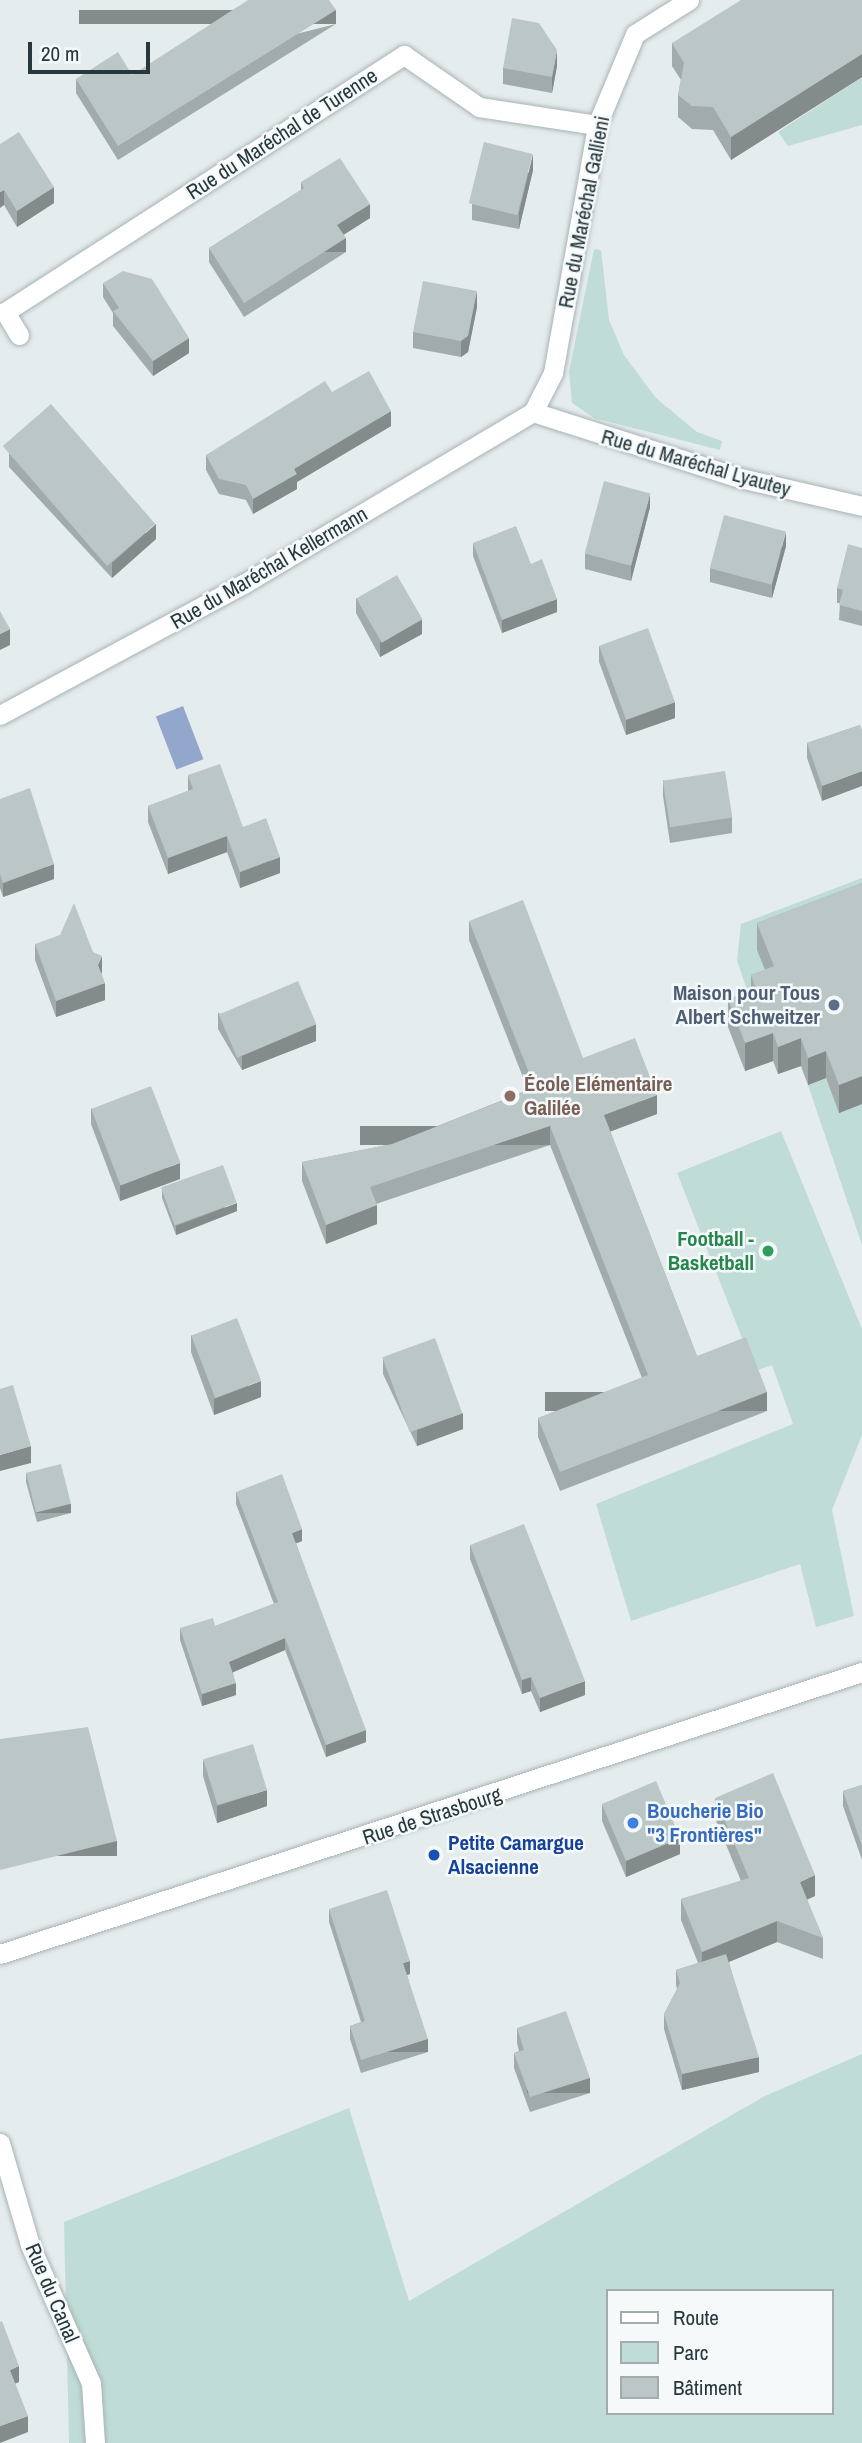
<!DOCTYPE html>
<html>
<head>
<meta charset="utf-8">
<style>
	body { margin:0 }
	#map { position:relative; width:862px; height:2443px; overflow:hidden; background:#e5eced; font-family:"Archivo Narrow",sans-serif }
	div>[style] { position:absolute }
	.green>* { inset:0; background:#c0dcd6 }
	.water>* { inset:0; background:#93a6cc; transform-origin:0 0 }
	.roads { filter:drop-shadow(0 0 2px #a8b2b5) drop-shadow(0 0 2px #a8b2b5) }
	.minor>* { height:19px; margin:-9.5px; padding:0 9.5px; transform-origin:9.5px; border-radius:9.5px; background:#fff }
	.secondary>* { height:19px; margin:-9.5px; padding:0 9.5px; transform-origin:9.5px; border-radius:9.5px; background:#fff }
	.wall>* { inset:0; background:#a1abab }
	.shaded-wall>* { inset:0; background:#838b8b; transform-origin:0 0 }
	.building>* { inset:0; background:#bbc7c7; transform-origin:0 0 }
	.dots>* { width:19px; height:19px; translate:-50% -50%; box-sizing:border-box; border:4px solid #f5f9f9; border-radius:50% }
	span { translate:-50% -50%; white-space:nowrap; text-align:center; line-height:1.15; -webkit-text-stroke:5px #f5f9f9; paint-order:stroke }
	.street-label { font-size:21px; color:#26373d }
	.service-label { font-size:21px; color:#4e5e75; font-weight:700 }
	.right { translate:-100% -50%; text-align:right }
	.education-label { font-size:21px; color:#785e54; font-weight:700 }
	.left { translate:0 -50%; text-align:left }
	.leisure-label { font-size:21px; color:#27864d; font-weight:700 }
	.shop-label { font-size:21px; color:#366cbe; font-weight:700 }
	.transit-label { font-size:21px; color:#164399; font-weight:700 }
	.legend { position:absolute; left:606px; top:2289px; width:228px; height:126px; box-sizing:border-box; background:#f5f9f9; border:2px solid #a2abae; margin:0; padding:9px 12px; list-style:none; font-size:21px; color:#26373d }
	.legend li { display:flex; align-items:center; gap:14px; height:35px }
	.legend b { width:35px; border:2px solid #a2abae }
	.scale { position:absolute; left:28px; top:42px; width:122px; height:32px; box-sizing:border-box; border:4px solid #26373d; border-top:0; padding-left:9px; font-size:21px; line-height:24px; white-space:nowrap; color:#26373d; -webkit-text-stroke:5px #f5f9f9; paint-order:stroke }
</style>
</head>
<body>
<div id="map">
	<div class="green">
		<i style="clip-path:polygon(862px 77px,862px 125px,788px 146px,778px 132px)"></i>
		<i style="clip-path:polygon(594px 249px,601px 250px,609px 320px,624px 355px,656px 398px,697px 432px,722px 441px,720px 450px,594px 418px,572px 403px,569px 372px)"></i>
		<i style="clip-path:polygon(862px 878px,862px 910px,774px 993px,751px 1002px,737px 960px,741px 924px)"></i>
		<i style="clip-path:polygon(826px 1078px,839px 1112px,862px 1104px,862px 1245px,808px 1085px)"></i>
		<i style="clip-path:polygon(781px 1131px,862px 1329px,862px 1435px,832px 1510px,854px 1616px,816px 1627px,800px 1564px,631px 1621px,596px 1504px,793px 1424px,772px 1365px,755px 1371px,677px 1173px)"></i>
		<i style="clip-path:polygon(evenodd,862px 2054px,862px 2443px,69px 2443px,64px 2222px,349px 2108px,409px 2301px,765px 2096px,862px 2054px,608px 2291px,832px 2291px,832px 2413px,608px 2413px,608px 2291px)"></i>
	</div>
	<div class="water">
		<i style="left:183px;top:706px;width:57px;height:29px;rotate:69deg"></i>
	</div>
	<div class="roads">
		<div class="minor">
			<i style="left:19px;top:335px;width:27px;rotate:-121deg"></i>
			<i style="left:5px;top:312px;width:475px;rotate:-32.8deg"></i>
			<i style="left:404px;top:55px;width:91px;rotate:34.7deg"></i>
			<i style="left:479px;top:107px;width:119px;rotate:8.7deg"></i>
			<i style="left:533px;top:412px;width:44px;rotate:-62.9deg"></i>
			<i style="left:553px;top:373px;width:252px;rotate:-79.9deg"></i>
			<i style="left:597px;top:125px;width:99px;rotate:-67.3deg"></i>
			<i style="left:635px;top:34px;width:64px;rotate:-32.2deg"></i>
			<i style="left:533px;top:412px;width:217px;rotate:17.7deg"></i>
			<i style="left:740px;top:478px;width:125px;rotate:12.9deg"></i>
			<i style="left:0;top:715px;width:278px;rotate:-28.3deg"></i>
			<i style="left:245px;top:583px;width:335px;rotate:-30.7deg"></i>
			<i style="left:0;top:2143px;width:106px;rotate:73.6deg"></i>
			<i style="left:30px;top:2245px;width:151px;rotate:66.2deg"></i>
			<i style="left:91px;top:2383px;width:60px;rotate:86.2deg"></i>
		</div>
		<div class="secondary">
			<i style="left:0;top:1954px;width:907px;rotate:-18.12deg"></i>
		</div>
	</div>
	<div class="wall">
		<i style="clip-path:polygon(862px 0,862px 77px,731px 160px,713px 130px,692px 129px,678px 117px,678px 95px,681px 80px,672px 66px,672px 43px)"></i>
		<i style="clip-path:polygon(336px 24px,118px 160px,76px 93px,76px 79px,132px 75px)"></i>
		<i style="clip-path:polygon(557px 66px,552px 93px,503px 84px,503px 68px)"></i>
		<i style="clip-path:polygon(0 144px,54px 203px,17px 227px,4px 205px)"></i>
		<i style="clip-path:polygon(533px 170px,519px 229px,472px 220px,472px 204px)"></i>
		<i style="clip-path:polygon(301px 182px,370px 218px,343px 235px,346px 252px,244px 317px,209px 262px,209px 248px,301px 190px)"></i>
		<i style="clip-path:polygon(103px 283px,189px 353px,153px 376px,113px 326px,113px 313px,103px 297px)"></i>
		<i style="clip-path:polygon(477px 307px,468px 352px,461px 357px,413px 348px,413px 332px)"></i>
		<i style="clip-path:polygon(332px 392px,391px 426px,297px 482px,297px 489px,253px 514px,246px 500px,219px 494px,206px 470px,206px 455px)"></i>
		<i style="clip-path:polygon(9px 452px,156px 539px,112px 578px,9px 467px)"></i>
		<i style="clip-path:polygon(650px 507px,631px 581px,585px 569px,585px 554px)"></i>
		<i style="clip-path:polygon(473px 543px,531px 564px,557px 612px,502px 633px,473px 556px)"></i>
		<i style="clip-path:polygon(786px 546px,772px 598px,710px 582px,710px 568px)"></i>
		<i style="clip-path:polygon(862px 548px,862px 626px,839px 620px,840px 603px,837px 603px,837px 588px)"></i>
		<i style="clip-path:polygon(356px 598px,422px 634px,380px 657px,356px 613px)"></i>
		<i style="clip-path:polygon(599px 646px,675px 718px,626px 735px,599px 662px)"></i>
		<i style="clip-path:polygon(860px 725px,822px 801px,807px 758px,807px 743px)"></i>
		<i style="clip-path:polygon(188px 775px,243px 827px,280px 873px,240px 888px,227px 852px,168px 874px,148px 822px,148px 806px,188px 791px)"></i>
		<i style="clip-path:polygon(663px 780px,732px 817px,732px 833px,670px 843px,663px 796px)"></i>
		<i style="clip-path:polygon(0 799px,54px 879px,3px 897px,0 888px)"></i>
		<i style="clip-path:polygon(862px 883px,862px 1104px,839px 1113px,826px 1078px,808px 1085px,801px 1066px,778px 1074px,773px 1061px,745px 1071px,728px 1027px,728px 999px,751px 991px,751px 975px,765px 970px,757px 950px,757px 923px)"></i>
		<i style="clip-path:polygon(469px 921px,583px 1058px,657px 1114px,610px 1131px,697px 1356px,767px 1411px,560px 1491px,538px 1437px,538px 1418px,642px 1378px,550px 1145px,376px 1204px,377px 1224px,326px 1244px,302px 1181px,302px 1162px,392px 1144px,528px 1090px,469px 940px)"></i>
		<i style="clip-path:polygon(35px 944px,93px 952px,102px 972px,101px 974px,105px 1000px,56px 1017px,35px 960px)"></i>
		<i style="clip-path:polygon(218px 1013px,316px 1041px,242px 1070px,218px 1029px)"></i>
		<i style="clip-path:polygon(91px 1108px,180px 1179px,120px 1201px,91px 1124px)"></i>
		<i style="clip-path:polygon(162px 1189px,237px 1211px,176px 1235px,162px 1198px)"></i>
		<i style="clip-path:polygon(191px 1335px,261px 1397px,214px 1415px,191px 1352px)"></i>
		<i style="clip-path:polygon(383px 1358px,463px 1429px,417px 1446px,383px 1374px)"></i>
		<i style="clip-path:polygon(26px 1473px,71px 1513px,37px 1522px,26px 1482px)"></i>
		<i style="clip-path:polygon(236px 1492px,302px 1541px,296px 1543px,366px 1742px,326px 1757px,285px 1650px,233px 1672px,236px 1695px,202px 1706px,180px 1640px,180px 1628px,215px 1626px,274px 1604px,236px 1504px)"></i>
		<i style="clip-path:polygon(470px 1545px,585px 1695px,540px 1712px,531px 1691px,522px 1694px,470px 1559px)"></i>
		<i style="clip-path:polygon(203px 1760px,267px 1806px,217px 1823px,203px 1776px)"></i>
		<i style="clip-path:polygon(862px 1785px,862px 1860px,843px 1806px,843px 1791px)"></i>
		<i style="clip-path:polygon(715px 1798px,815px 1896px,807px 1900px,823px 1938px,823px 1959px,777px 1942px,729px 1962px,759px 2072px,682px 2090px,664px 2029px,664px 2014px,677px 1989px,676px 1985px,676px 1970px,698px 1963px,681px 1920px,681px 1899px,741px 1881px,715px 1818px)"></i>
		<i style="clip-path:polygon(602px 1804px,680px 1854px,626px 1877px,602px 1821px)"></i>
		<i style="clip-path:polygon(329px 1909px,410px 1974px,407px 1975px,428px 2052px,361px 2073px,350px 2039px,350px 2026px,361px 2022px,329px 1922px)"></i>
		<i style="clip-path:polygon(517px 2028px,590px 2093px,530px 2112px,514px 2068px,514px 2053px,519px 2051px,517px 2043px)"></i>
	</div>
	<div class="shaded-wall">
		<i style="left:336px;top:10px;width:14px;height:257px;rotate:90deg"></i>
		<i style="clip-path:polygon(557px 50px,557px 66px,552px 93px,552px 77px)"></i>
		<i style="clip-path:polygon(862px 54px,862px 77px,731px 160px,731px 137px)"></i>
		<i style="clip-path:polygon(533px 154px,533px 170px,519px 229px,519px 213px)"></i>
		<i style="clip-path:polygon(54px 187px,54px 203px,17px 227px,17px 211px)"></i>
		<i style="clip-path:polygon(4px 190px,4px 205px,0 208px,0 192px)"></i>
		<i style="clip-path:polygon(370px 204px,370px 218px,337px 239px,337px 225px)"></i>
		<i style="left:346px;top:238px;width:14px;height:121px;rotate:90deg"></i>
		<i style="clip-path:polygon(477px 291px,477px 307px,468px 352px,461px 357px,461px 341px)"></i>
		<i style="clip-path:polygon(189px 338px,189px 353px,153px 376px,153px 361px)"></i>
		<i style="clip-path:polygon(391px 411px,391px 426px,297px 482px,297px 489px,253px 514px,253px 499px,294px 469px)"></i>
		<i style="clip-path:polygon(650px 493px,650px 507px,631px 581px,631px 567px)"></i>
		<i style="clip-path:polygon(156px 524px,156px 539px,112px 578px,112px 563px)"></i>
		<i style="clip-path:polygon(786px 532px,786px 546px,772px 598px,772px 584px)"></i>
		<i style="clip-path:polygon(557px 599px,557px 612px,502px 633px,502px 620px)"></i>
		<i style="clip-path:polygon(422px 619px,422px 634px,380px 657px,380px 642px)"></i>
		<i style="clip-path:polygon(10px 629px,10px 645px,0 650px,0 634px)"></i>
		<i style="clip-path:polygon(675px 702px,675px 718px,626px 735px,626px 719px)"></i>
		<i style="clip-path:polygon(862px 771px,862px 786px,822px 801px,822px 786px)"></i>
		<i style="clip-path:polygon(227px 836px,227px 852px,168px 874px,168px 858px)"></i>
		<i style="clip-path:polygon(280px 857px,280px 873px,240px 888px,240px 872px)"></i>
		<i style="clip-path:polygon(54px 864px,54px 879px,3px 897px,3px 883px)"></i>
		<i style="clip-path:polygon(102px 956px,102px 972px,98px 981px,98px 965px)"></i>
		<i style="clip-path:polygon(105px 983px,105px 1000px,56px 1017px,56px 1001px)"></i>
		<i style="clip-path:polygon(316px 1024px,316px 1041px,242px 1070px,242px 1054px)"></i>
		<i style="clip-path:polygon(773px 1033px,773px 1061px,745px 1071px,745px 1043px)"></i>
		<i style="clip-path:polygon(801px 1038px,801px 1066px,778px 1074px,778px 1047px)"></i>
		<i style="clip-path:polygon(826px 1051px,826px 1078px,808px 1085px,808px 1058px)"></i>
		<i style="clip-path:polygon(862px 1076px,862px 1104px,839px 1113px,839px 1085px)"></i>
		<i style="clip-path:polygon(657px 1095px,657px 1114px,604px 1134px,604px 1115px)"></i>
		<i style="left:550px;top:1126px;width:19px;height:190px;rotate:90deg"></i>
		<i style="clip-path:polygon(180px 1163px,180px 1179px,120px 1201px,120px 1185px)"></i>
		<i style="clip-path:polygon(237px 1203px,237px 1211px,176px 1235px,176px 1226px)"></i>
		<i style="clip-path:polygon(377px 1205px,377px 1224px,326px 1244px,326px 1225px)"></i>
		<i style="clip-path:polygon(261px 1381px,261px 1397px,214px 1415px,214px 1399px)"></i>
		<i style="left:767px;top:1392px;width:19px;height:222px;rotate:90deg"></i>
		<i style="clip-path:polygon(463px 1413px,463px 1429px,417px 1446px,417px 1430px)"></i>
		<i style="clip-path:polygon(31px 1446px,31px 1463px,0 1471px,0 1455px)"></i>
		<i style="left:71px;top:1504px;width:9px;height:35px;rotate:90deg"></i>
		<i style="clip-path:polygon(302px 1529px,302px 1541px,292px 1545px,292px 1533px)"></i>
		<i style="clip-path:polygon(285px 1638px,285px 1650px,229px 1674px,229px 1662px)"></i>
		<i style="clip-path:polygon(531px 1677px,531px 1691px,522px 1694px,522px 1680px)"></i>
		<i style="clip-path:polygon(585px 1681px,585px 1695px,540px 1712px,540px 1698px)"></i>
		<i style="clip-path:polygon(236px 1683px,236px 1695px,202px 1706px,202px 1694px)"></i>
		<i style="clip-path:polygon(366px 1730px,366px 1742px,326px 1757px,326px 1745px)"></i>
		<i style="clip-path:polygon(267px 1790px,267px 1806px,217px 1823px,217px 1806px)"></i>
		<i style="clip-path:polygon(680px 1838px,680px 1854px,626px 1877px,626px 1861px)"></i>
		<i style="left:117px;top:1841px;width:15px;height:121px;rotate:90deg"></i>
		<i style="clip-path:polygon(815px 1875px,815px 1896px,800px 1902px,800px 1882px)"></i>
		<i style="clip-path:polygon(777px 1921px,777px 1942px,702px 1973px,702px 1952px)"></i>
		<i style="clip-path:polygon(410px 1961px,410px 1974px,403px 1976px,403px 1963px)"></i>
		<i style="left:428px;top:2039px;width:13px;height:70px;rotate:90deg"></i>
		<i style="clip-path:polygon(759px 2057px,759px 2072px,682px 2090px,682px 2074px)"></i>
		<i style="left:590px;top:2078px;width:15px;height:63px;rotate:90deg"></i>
		<i style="clip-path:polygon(19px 2366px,19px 2382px,10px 2386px,10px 2370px)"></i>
		<i style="clip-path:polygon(28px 2416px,28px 2432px,0 2443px,0 2426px)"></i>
	</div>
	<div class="building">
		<i style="clip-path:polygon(248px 0,329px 0,336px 10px,118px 146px,76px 79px,118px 52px,132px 75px)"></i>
		<i style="clip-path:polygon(741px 0,862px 0,862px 54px,731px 137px,713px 107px,692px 106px,678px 95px,684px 63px,672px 43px)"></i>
		<i style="clip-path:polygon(512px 18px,539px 23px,557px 50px,552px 77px,503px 68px)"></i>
		<i style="clip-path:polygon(19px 132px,54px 187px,17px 211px,4px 190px,0 192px,0 144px)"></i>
		<i style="left:484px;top:142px;width:50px;height:63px;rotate:14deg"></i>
		<i style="clip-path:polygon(340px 158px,370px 204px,337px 225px,346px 238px,244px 303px,209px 248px,304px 188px,301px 182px)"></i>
		<i style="clip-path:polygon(123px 271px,152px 279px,189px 338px,153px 361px,113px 311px,119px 308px,103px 283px)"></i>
		<i style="clip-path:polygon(423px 281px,477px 291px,468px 336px,461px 341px,413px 332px)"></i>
		<i style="clip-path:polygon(369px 371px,391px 411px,294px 469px,297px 474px,253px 499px,246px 485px,219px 479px,206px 455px,325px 381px,332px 392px)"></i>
		<i style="left:51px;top:404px;width:159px;height:64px;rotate:49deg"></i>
		<i style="left:604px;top:481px;width:48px;height:75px;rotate:15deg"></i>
		<i style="left:724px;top:515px;width:64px;height:55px;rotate:15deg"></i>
		<i style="clip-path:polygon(516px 526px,531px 564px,542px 559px,557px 599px,502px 620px,473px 543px)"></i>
		<i style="clip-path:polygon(848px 544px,862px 548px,862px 611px,839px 605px,843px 590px,837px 588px)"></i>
		<i style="left:397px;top:575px;width:51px;height:47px;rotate:60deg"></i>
		<i style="clip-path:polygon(0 611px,10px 629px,0 634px)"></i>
		<i style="left:648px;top:628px;width:79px;height:52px;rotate:70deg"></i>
		<i style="clip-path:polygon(860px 725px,862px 730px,862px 771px,822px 786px,807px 743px)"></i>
		<i style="clip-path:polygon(220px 764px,243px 827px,266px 818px,280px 857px,240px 872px,227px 836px,168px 858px,148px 806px,193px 789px,188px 775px)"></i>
		<i style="left:725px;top:771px;width:47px;height:63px;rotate:81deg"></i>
		<i style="clip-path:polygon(30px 788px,54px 864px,3px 883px,0 874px,0 799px)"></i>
		<i style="clip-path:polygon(862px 883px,862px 1076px,839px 1085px,826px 1051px,808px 1058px,801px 1038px,778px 1047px,773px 1033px,745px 1043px,728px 999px,756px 989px,751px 975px,774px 966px,757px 923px)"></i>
		<i style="clip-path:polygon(523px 900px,583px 1058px,635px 1038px,657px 1095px,604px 1115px,697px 1356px,746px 1337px,767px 1392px,560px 1472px,538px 1418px,648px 1375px,550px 1126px,370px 1187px,377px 1205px,326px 1225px,302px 1162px,392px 1144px,535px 1088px,469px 921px)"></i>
		<i style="clip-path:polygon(74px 903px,93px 952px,102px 956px,98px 965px,105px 983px,56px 1001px,35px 944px,60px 935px)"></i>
		<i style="left:298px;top:981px;width:47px;height:86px;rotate:67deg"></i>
		<i style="left:151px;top:1086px;width:82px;height:64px;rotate:69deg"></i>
		<i style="left:223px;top:1165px;width:40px;height:66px;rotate:70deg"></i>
		<i style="left:237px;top:1318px;width:67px;height:49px;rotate:69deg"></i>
		<i style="left:435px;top:1338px;width:80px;height:56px;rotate:70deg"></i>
		<i style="clip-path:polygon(13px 1385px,31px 1446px,0 1455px,0 1389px)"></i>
		<i style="left:61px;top:1464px;width:41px;height:36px;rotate:76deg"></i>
		<i style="clip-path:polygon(282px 1474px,302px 1529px,292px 1533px,366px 1730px,326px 1745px,285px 1638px,229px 1662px,236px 1683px,202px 1694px,180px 1628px,213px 1618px,215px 1626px,278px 1602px,236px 1492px)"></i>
		<i style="clip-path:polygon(524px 1524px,585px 1681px,540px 1698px,531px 1677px,522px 1680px,470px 1545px)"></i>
		<i style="clip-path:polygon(88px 1727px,117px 1841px,0 1870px,0 1739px)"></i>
		<i style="left:253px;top:1744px;width:48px;height:52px;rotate:73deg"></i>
		<i style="clip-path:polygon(773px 1773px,815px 1875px,800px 1882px,823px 1938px,777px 1921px,702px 1952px,681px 1899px,749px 1878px,715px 1798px)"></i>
		<i style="left:656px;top:1781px;width:62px;height:59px;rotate:67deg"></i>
		<i style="clip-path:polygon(862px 1785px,862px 1846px,843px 1791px)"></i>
		<i style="clip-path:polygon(387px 1890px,410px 1961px,403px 1963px,428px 2039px,361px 2060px,350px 2026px,365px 2021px,329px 1909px)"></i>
		<i style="clip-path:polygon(726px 1954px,759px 2057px,682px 2074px,664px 2014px,680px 1983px,676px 1970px)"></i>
		<i style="clip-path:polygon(566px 2011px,590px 2078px,530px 2097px,514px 2053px,524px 2050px,517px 2028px)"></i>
		<i style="clip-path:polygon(2px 2321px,19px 2366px,10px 2370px,28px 2416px,0 2426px,0 2322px)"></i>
	</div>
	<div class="dots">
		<i style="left:834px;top:1005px;background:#5c6f8a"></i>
		<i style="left:510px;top:1096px;background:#8d6e63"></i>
		<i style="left:768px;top:1251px;background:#2e9e5b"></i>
		<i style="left:633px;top:1823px;background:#3f7fe0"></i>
		<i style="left:434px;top:1855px;background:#1a4fb4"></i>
	</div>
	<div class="street-label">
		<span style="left:282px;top:134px;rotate:-33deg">Rue du Maréchal de Turenne</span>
		<span style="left:584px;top:212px;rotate:-79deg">Rue du Maréchal Gallieni</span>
		<span style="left:696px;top:463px;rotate:16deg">Rue du Maréchal Lyautey</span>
		<span style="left:269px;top:568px;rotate:-30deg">Rue du Maréchal Kellermann</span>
		<span style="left:432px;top:1816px;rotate:-18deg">Rue de Strasbourg</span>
		<span style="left:52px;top:2293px;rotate:67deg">Rue du Canal</span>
	</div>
	<div class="service-label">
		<span class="right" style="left:820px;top:1005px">Maison pour Tous<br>Albert Schweitzer</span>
	</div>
	<div class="education-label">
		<span class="left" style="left:524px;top:1096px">École Elémentaire<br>Galilée</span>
	</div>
	<div class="leisure-label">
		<span class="right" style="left:754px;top:1251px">Football -<br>Basketball</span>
	</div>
	<div class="shop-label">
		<span class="left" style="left:647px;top:1823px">Boucherie Bio<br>"3 Frontières"</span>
	</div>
	<div class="transit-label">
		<span class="left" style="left:448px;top:1855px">Petite Camargue<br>Alsacienne</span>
	</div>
	<ul class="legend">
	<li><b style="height:9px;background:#fff"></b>Route</li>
	<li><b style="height:19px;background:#c0dcd6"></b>Parc</li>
	<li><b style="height:19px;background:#bbc7c7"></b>Bâtiment</li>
	</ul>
	<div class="scale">20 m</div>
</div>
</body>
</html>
